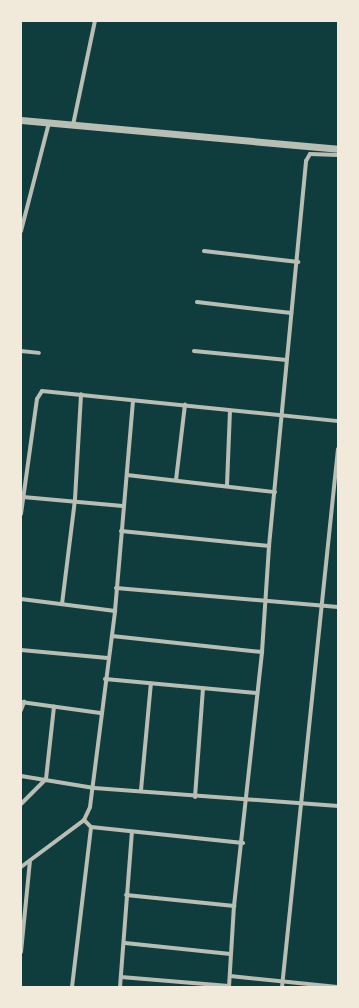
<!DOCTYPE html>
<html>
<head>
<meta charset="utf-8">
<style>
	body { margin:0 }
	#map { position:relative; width:359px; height:1008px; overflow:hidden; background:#0f3d3e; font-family:"Sofia Sans Condensed",sans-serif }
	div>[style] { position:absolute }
	.minor>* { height:4px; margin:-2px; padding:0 2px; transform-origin:2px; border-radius:2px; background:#b8beb3 }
	.tertiary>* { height:7px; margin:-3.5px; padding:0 3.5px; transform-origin:3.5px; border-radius:3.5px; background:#b8beb3 }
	span { translate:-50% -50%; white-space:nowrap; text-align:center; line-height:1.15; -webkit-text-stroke:3px #f1e9da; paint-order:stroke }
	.frame { position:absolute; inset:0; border:22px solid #f1e9da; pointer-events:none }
</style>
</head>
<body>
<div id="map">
	<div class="minor">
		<i style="left:73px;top:125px;width:106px;rotate:-78.1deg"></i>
		<i style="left:21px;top:231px;width:112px;rotate:-75.5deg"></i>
		<i style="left:204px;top:251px;width:95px;rotate:6.7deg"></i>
		<i style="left:197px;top:302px;width:95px;rotate:6.7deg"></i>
		<i style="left:21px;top:351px;width:18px;rotate:6deg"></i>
		<i style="left:194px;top:351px;width:93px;rotate:5.5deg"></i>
		<i style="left:127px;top:475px;width:149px;rotate:6.6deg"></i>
		<i style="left:176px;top:480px;width:76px;rotate:-83.2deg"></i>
		<i style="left:227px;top:485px;width:74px;rotate:-87.7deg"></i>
		<i style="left:23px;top:497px;width:100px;rotate:5.1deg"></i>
		<i style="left:21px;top:514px;width:116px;rotate:-82.1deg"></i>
		<i style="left:37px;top:399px;width:9px;rotate:-58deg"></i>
		<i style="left:42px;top:391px;width:298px;rotate:5.8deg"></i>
		<i style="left:121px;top:531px;width:149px;rotate:5.8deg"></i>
		<i style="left:116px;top:588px;width:223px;rotate:4.9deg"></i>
		<i style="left:21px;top:599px;width:95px;rotate:7.3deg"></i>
		<i style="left:62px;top:604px;width:106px;rotate:-82.9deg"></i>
		<i style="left:75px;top:499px;width:105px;rotate:-86.7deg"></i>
		<i style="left:112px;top:636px;width:151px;rotate:6.1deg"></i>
		<i style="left:21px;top:650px;width:87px;rotate:5.3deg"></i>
		<i style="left:105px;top:679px;width:153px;rotate:5.3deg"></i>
		<i style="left:21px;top:702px;width:80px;rotate:7.9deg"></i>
		<i style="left:21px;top:710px;width:9px;rotate:-69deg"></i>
		<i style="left:21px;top:776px;width:74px;rotate:9.3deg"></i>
		<i style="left:94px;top:788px;width:245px;rotate:4.2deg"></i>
		<i style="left:141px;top:790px;width:107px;rotate:-84.7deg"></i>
		<i style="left:195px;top:797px;width:109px;rotate:-85.8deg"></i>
		<i style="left:21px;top:804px;width:35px;rotate:-45deg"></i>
		<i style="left:46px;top:779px;width:73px;rotate:-83.7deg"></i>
		<i style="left:91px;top:827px;width:153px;rotate:6deg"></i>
		<i style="left:21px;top:867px;width:79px;rotate:-36.7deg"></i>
		<i style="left:84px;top:820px;width:14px;rotate:-65deg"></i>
		<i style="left:90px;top:807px;width:198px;rotate:-82.7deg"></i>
		<i style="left:115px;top:611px;width:211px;rotate:-85.1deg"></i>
		<i style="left:126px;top:895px;width:109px;rotate:5.8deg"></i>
		<i style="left:125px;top:943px;width:106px;rotate:6deg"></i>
		<i style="left:21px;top:952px;width:91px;rotate:-84.4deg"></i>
		<i style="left:230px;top:976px;width:108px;rotate:5.9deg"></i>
		<i style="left:121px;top:977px;width:108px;rotate:4.8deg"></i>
		<i style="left:72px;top:987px;width:161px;rotate:-83.2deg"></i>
		<i style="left:91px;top:827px;width:10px;rotate:-135deg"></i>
		<i style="left:120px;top:987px;width:155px;rotate:-85.6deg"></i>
		<i style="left:229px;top:987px;width:81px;rotate:-86.5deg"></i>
		<i style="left:234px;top:906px;width:256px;rotate:-83.7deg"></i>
		<i style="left:262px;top:652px;width:106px;rotate:-86.2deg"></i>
		<i style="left:269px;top:546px;width:387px;rotate:-84.5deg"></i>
		<i style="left:306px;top:161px;width:8px;rotate:-60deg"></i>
		<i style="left:310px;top:154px;width:28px;rotate:2deg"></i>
		<i style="left:282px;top:987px;width:541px;rotate:-84.06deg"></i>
	</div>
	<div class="tertiary">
		<i style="left:21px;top:120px;width:318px;rotate:5.2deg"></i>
	</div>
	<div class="frame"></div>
</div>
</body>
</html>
